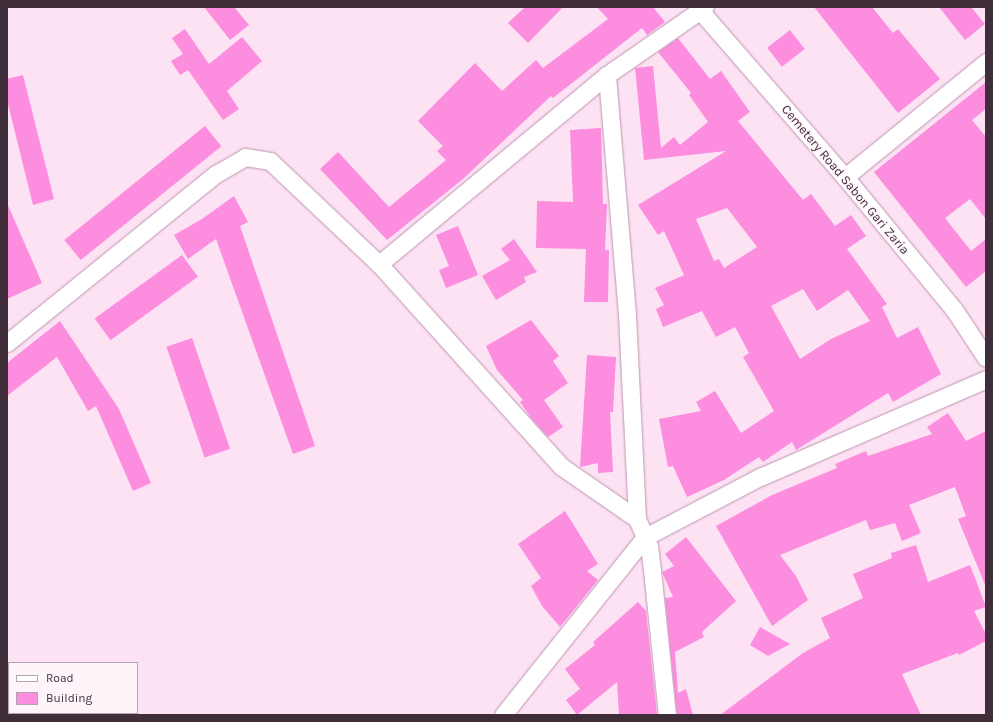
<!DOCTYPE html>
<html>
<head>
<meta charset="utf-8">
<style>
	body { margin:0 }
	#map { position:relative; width:993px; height:722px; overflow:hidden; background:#fde2f4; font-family:Karla,sans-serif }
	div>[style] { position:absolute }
	.building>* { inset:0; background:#fc8ddf; transform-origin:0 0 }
	.roads { filter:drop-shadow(0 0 1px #bd95b1) drop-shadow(0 0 1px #bd95b1) }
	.street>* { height:17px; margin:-8.5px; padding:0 8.5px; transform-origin:8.5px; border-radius:8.5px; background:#fff }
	span { translate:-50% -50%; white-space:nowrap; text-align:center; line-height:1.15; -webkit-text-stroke:3px #fef5fb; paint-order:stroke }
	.street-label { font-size:13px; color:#3f2e3a }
	.frame { position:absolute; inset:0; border:8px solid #3f2e3a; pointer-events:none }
	.legend { position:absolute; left:8px; top:662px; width:130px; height:52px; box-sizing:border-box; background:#fef5fb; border:1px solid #b2a5ae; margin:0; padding:5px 7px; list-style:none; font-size:12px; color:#3f2e3a }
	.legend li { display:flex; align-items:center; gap:8px; height:20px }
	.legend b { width:20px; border:1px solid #b2a5ae }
</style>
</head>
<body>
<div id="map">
	<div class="building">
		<i style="clip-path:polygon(204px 7px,234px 7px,249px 25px,230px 40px)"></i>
		<i style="clip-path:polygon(525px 7px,563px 7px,528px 43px,508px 23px)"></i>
		<i style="clip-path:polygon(597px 7px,653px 7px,665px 22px,647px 35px,642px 28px,553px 98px,551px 96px,463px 179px,387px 240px,320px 169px,338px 152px,389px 207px,446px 160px,437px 151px,443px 146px,418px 121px,475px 63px,502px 91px,536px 60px,543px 68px,608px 19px)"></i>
		<i style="clip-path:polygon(814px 7px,872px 7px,893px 33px,898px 29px,940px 79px,898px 113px)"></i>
		<i style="clip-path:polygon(939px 7px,971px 7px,985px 24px,965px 40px)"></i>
		<i style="clip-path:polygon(185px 29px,209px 64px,242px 37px,262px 61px,227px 91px,239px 109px,223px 120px,188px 70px,180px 75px,171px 61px,183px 54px,172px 38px)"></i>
		<i style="left:790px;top:30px;width:24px;height:29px;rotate:52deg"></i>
		<i style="clip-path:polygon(evenodd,678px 38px,710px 79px,721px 71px,750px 112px,738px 121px,803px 200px,811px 194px,835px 226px,851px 215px,866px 236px,847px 249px,887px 304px,882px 307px,897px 338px,918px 327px,941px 374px,893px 402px,888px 393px,796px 450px,792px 442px,763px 462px,759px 457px,724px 480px,687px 497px,673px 466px,668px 467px,659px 419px,701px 411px,696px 402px,715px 391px,741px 433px,774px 411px,743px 357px,749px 353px,735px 327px,716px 337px,702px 311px,663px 327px,656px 309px,664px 305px,655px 288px,684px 275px,664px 231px,658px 235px,638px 205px,726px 151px,644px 160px,635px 68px,653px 66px,661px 148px,674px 137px,680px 145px,708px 122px,689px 95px,691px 93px,658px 52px,678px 38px,727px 208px,757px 247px,724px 268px,719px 259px,714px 261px,696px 219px,727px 208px,678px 38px,803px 289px,817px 311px,848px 290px,870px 321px,831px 339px,800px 359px,771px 306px,803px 289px)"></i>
		<i style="clip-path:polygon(23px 75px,54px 199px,33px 205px,7px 100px,7px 79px)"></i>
		<i style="clip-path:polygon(986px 82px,986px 109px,972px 120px,986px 137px,986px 219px,970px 199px,945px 218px,971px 251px,986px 239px,986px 271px,966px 287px,874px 172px)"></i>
		<i style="left:205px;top:126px;width:26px;height:181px;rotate:51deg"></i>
		<i style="clip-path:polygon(601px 128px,603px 204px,607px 204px,605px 250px,609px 250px,608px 302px,584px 302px,586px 249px,536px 248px,537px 201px,573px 202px,570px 130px)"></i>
		<i style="clip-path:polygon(234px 196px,248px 222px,240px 226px,315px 446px,293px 454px,216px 239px,188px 259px,174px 235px,202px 219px)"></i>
		<i style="clip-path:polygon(7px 203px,42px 283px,7px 299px)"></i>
		<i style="clip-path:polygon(458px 226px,478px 275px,446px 288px,439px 270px,449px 266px,436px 235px)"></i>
		<i style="clip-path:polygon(514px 239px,537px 272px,524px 277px,526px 282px,496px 300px,482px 276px,510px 260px,501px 249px)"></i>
		<i style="left:182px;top:255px;width:27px;height:108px;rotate:54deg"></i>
		<i style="clip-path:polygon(531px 320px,559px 356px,553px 361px,568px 383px,544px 400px,563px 427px,548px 437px,531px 418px,520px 402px,523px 400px,497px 370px,486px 346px)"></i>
		<i style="clip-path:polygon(60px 321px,119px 409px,151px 483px,133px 491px,96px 406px,88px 411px,57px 357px,7px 396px,7px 363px)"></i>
		<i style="left:192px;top:338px;width:117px;height:27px;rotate:71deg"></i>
		<i style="clip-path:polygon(587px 355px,616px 357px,613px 412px,610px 412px,613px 472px,598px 473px,598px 463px,580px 467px)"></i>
		<i style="clip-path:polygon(948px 413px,966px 441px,986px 431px,986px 587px,958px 519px,966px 516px,955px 487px,909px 505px,921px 533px,902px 541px,895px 523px,870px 530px,866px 520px,780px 555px,796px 576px,808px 600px,772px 626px,716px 526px,772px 495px,837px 468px,835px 464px,866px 451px,868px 456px,932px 434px,927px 427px)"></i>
		<i style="clip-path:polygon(565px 511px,598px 564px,587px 571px,598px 580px,560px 627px,542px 606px,531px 586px,541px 578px,518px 544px)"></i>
		<i style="clip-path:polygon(686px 537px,736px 601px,702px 632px,704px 637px,675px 652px,678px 693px,686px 689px,693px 715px,677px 715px,665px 598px,673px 597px,662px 572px,674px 566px,665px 554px)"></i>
		<i style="clip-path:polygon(916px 545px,928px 582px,970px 565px,986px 607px,974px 611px,986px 634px,986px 641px,959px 655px,958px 653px,902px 674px,921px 715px,720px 715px,803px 653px,830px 638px,821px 618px,863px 598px,853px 574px,892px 558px,891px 553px)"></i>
		<i style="clip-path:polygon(638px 602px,646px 611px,657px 715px,619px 715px,617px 682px,577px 715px,566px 700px,580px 689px,565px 669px,595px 645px,593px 642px)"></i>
		<i style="clip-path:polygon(760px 627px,790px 644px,768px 656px,750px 645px)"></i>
	</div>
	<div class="roads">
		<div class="street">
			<i style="left:697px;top:7px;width:225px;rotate:49deg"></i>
			<i style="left:845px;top:177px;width:173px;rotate:50.6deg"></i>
			<i style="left:955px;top:311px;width:56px;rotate:56.6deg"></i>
			<i style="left:845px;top:177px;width:182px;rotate:-39.2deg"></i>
			<i style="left:379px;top:264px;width:296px;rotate:-39.7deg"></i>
			<i style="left:607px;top:75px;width:119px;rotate:-34.8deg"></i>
			<i style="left:7px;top:343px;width:269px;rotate:-39deg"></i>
			<i style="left:216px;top:174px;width:34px;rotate:-30deg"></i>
			<i style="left:245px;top:157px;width:25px;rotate:9deg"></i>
			<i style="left:270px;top:161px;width:150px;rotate:43.4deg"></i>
			<i style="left:379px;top:264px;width:273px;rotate:48deg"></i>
			<i style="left:562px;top:467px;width:91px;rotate:34.7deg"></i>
			<i style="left:503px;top:715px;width:228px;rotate:-51.4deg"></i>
			<i style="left:645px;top:537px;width:20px;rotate:-114deg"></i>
			<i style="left:637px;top:519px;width:205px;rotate:-92.8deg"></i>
			<i style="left:627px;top:314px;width:240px;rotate:-94.8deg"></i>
			<i style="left:667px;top:715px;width:146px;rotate:-95.9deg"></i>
			<i style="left:652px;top:570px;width:24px;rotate:-97deg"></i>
			<i style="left:649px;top:546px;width:10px;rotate:-114deg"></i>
			<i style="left:645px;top:537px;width:130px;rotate:-27.6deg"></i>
			<i style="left:760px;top:477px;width:246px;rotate:-23.4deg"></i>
		</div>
	</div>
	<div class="street-label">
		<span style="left:845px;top:180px;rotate:50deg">Cemetery Road Sabon Gari Zaria</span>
	</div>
	<div class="frame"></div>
	<ul class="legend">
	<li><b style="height:5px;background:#fff"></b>Road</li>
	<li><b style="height:11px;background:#fc8ddf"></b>Building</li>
	</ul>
</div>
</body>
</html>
